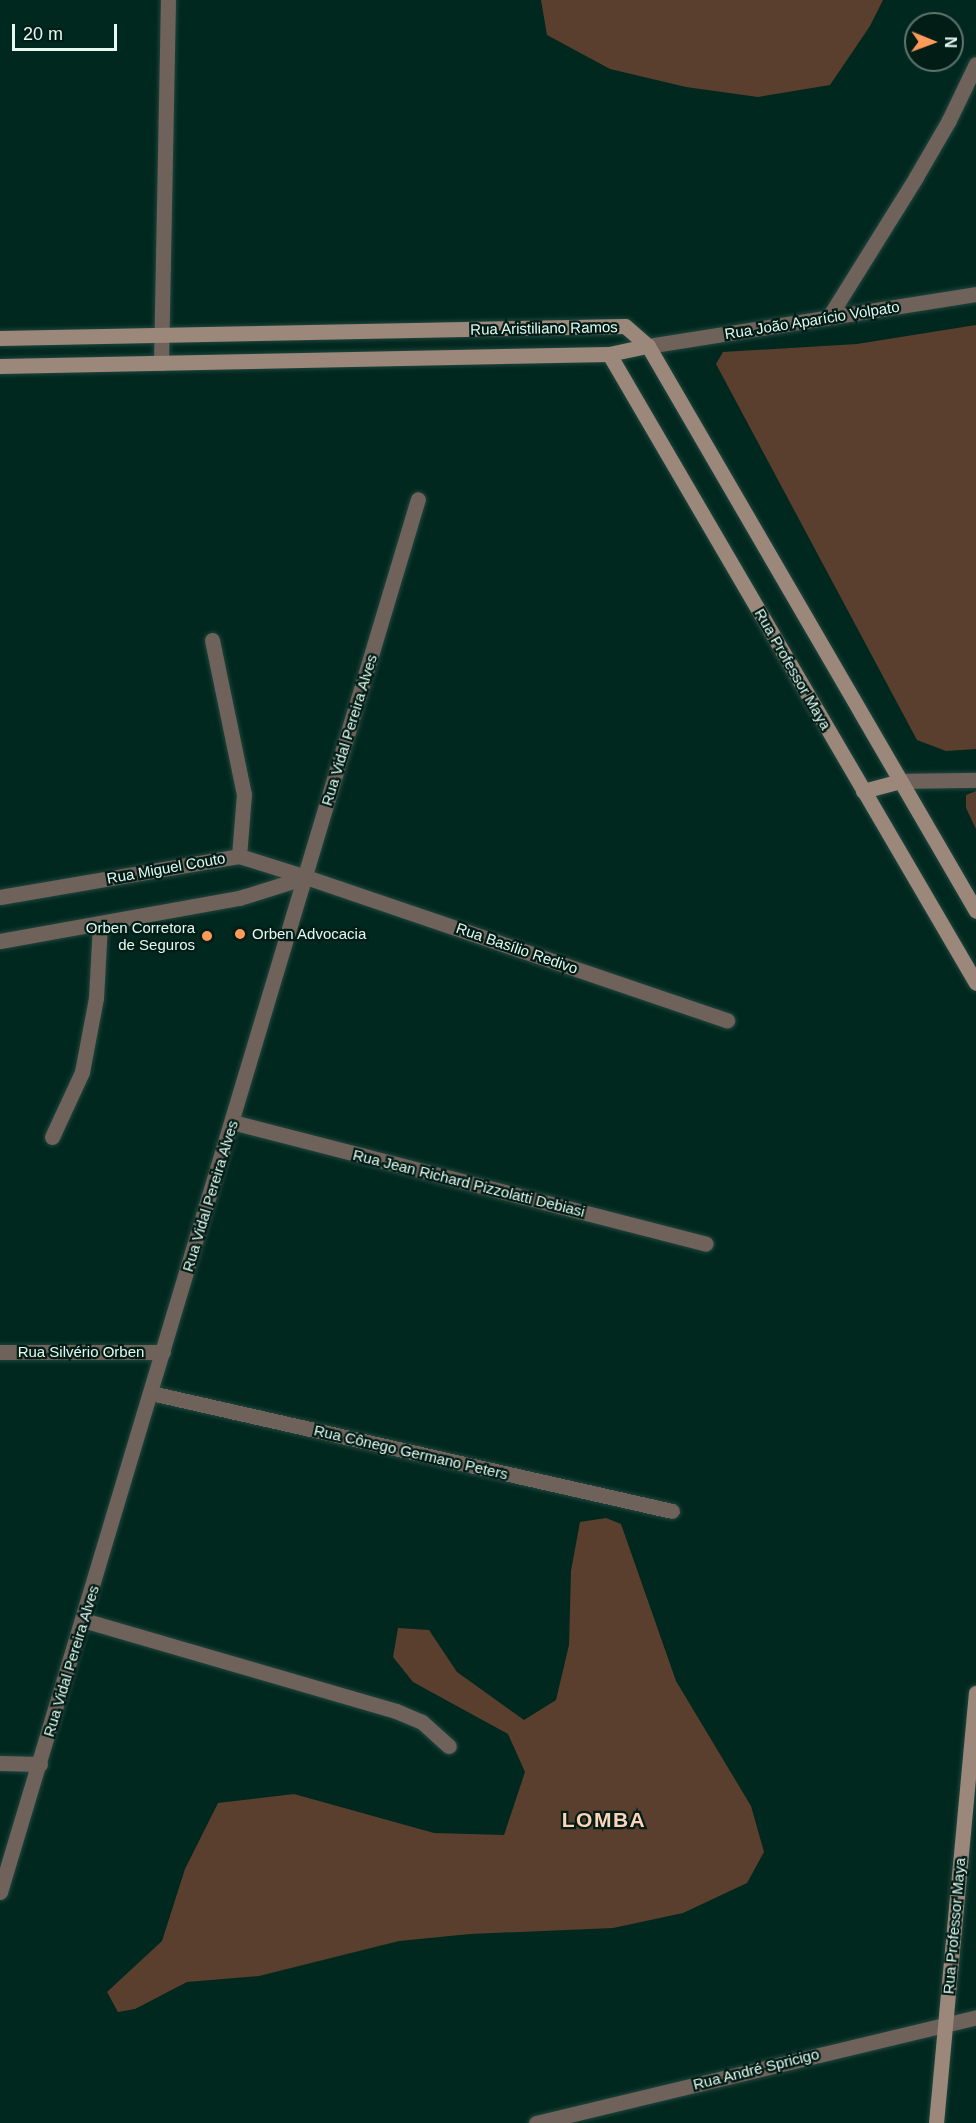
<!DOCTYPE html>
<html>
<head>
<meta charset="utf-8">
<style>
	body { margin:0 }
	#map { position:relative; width:976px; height:2123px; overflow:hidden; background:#01281f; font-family:Arial,sans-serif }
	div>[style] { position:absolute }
	.green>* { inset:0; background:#5a3f2e }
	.roads { filter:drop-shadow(0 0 2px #21453d) drop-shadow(0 0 2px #21453d) }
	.service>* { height:15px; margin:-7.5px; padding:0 7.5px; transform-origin:7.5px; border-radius:7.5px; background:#6f625a }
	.minor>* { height:15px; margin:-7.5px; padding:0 7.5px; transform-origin:7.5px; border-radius:7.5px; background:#6f625a }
	.tertiary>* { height:15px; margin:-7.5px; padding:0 7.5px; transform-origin:7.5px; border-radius:7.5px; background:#6f625a }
	.secondary>* { height:15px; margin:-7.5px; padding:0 7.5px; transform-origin:7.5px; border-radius:7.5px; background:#9c877b }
	.dots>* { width:16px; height:16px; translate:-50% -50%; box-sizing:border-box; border:3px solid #021d16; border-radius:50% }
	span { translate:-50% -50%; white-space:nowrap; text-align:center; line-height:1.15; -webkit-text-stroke:4.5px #021d16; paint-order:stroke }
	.street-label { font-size:15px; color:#e5f9f2 }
	.poi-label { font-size:15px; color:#e5f9f2 }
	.right { translate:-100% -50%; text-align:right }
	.left { translate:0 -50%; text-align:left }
	.district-label { font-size:21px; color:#fed3b9; font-weight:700; letter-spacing:1.5px }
	.north { position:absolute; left:904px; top:12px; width:60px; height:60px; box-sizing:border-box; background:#021d16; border:2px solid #5d756e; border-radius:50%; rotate:91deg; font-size:16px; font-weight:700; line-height:24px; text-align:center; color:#e5f9f2 }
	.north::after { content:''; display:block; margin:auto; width:21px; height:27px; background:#fe9b58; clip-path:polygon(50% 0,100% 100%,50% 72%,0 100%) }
	.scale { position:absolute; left:12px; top:24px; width:105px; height:27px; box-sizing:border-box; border:3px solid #e5f9f2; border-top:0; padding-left:8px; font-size:18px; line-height:21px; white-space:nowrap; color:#e5f9f2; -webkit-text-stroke:4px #021d16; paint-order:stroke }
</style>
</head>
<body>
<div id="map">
	<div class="green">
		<i style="clip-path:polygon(541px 0,883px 0,870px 26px,830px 85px,758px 97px,686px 87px,610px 69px,547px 35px)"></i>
		<i style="clip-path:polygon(976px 325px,976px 749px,946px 751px,917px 740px,716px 364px,723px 352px,857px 344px)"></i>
		<i style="clip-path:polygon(976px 791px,976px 829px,966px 808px,966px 795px)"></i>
		<i style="clip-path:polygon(606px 1518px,621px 1524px,676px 1681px,751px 1806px,764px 1852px,747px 1883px,683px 1913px,613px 1928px,470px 1934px,399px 1941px,259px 1976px,187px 1982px,135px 2009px,118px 2012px,107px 1992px,162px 1941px,185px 1869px,218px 1803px,294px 1794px,434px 1833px,504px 1835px,525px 1772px,508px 1734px,413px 1682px,393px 1657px,398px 1628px,429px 1630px,457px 1672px,524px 1720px,556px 1700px,569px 1645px,571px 1571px,580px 1522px)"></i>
	</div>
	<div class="roads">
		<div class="service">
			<i style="left:212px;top:640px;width:157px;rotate:78.3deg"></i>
			<i style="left:244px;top:794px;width:62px;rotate:94.6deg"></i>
		</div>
		<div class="minor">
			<i style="left:829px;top:317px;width:165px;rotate:-58.1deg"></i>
			<i style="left:916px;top:177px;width:66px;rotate:-59.9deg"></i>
			<i style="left:949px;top:120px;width:62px;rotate:-64.3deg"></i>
			<i style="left:161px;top:363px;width:363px;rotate:-88.9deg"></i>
			<i style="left:306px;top:877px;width:445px;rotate:18.8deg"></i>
			<i style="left:232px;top:1122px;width:489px;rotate:14.4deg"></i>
			<i style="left:52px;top:1137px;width:72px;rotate:-65.2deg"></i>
			<i style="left:82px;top:1072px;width:75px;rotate:-79.3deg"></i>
			<i style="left:96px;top:998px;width:75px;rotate:-86.9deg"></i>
			<i style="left:0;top:1352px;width:163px"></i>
			<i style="left:151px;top:1393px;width:534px;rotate:12.76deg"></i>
			<i style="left:83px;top:1620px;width:326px;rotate:16.2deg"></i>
			<i style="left:396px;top:1711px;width:28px;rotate:23deg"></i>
			<i style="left:422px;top:1722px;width:36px;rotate:42deg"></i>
			<i style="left:0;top:1763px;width:40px;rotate:1.4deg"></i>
			<i style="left:0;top:1892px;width:1454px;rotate:-73.3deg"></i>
			<i style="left:536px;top:2123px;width:453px;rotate:-13.5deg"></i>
		</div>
		<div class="tertiary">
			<i style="left:648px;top:346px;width:332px;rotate:-9deg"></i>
			<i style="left:900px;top:781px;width:76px;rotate:-0.8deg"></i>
			<i style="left:0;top:897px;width:242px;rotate:-9.7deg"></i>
			<i style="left:239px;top:856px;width:70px;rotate:17.4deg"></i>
			<i style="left:0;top:941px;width:243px;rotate:-10.2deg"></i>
			<i style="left:239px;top:898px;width:70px;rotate:-17.4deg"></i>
		</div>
		<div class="secondary">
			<i style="left:0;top:338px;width:625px;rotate:-1.1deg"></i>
			<i style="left:625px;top:326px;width:30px;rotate:41deg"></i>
			<i style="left:648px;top:346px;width:653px;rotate:59.86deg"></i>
			<i style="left:609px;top:354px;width:728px;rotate:59.74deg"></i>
			<i style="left:0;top:366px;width:609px;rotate:-1.13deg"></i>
			<i style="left:609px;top:354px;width:40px;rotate:-12deg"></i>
			<i style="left:863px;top:791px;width:38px;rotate:-15deg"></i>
			<i style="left:936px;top:2123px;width:432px;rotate:-84.7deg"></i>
		</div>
	</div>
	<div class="dots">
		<i style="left:240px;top:934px;background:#fe9b58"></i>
		<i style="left:207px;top:936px;background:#fe9b58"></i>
	</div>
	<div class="street-label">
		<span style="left:812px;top:320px;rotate:-9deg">Rua João Aparício Volpato</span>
		<span style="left:544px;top:328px;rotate:-1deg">Rua Aristiliano Ramos</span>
		<span style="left:793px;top:669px;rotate:60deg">Rua Professor Maya</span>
		<span style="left:349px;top:730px;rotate:-73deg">Rua Vidal Pereira Alves</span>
		<span style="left:166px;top:868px;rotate:-10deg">Rua Miguel Couto</span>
		<span style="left:517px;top:948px;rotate:19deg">Rua Basílio Redivo</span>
		<span style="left:469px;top:1183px;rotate:14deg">Rua Jean Richard Pizzolatti Debiasi</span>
		<span style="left:210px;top:1196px;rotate:-73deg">Rua Vidal Pereira Alves</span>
		<span style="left:81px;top:1352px">Rua Silvério Orben</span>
		<span style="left:411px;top:1452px;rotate:13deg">Rua Cônego Germano Peters</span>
		<span style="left:71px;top:1661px;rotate:-73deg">Rua Vidal Pereira Alves</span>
		<span style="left:954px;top:1926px;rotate:-85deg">Rua Professor Maya</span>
		<span style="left:756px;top:2069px;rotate:-14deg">Rua André Spricigo</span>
	</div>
	<div class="poi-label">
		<span class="right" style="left:195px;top:936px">Orben Corretora<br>de Seguros</span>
		<span class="left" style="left:252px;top:934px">Orben Advocacia</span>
	</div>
	<div class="district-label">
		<span style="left:604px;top:1820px">LOMBA</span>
	</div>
	<div class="north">N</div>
	<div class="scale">20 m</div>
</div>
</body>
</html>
